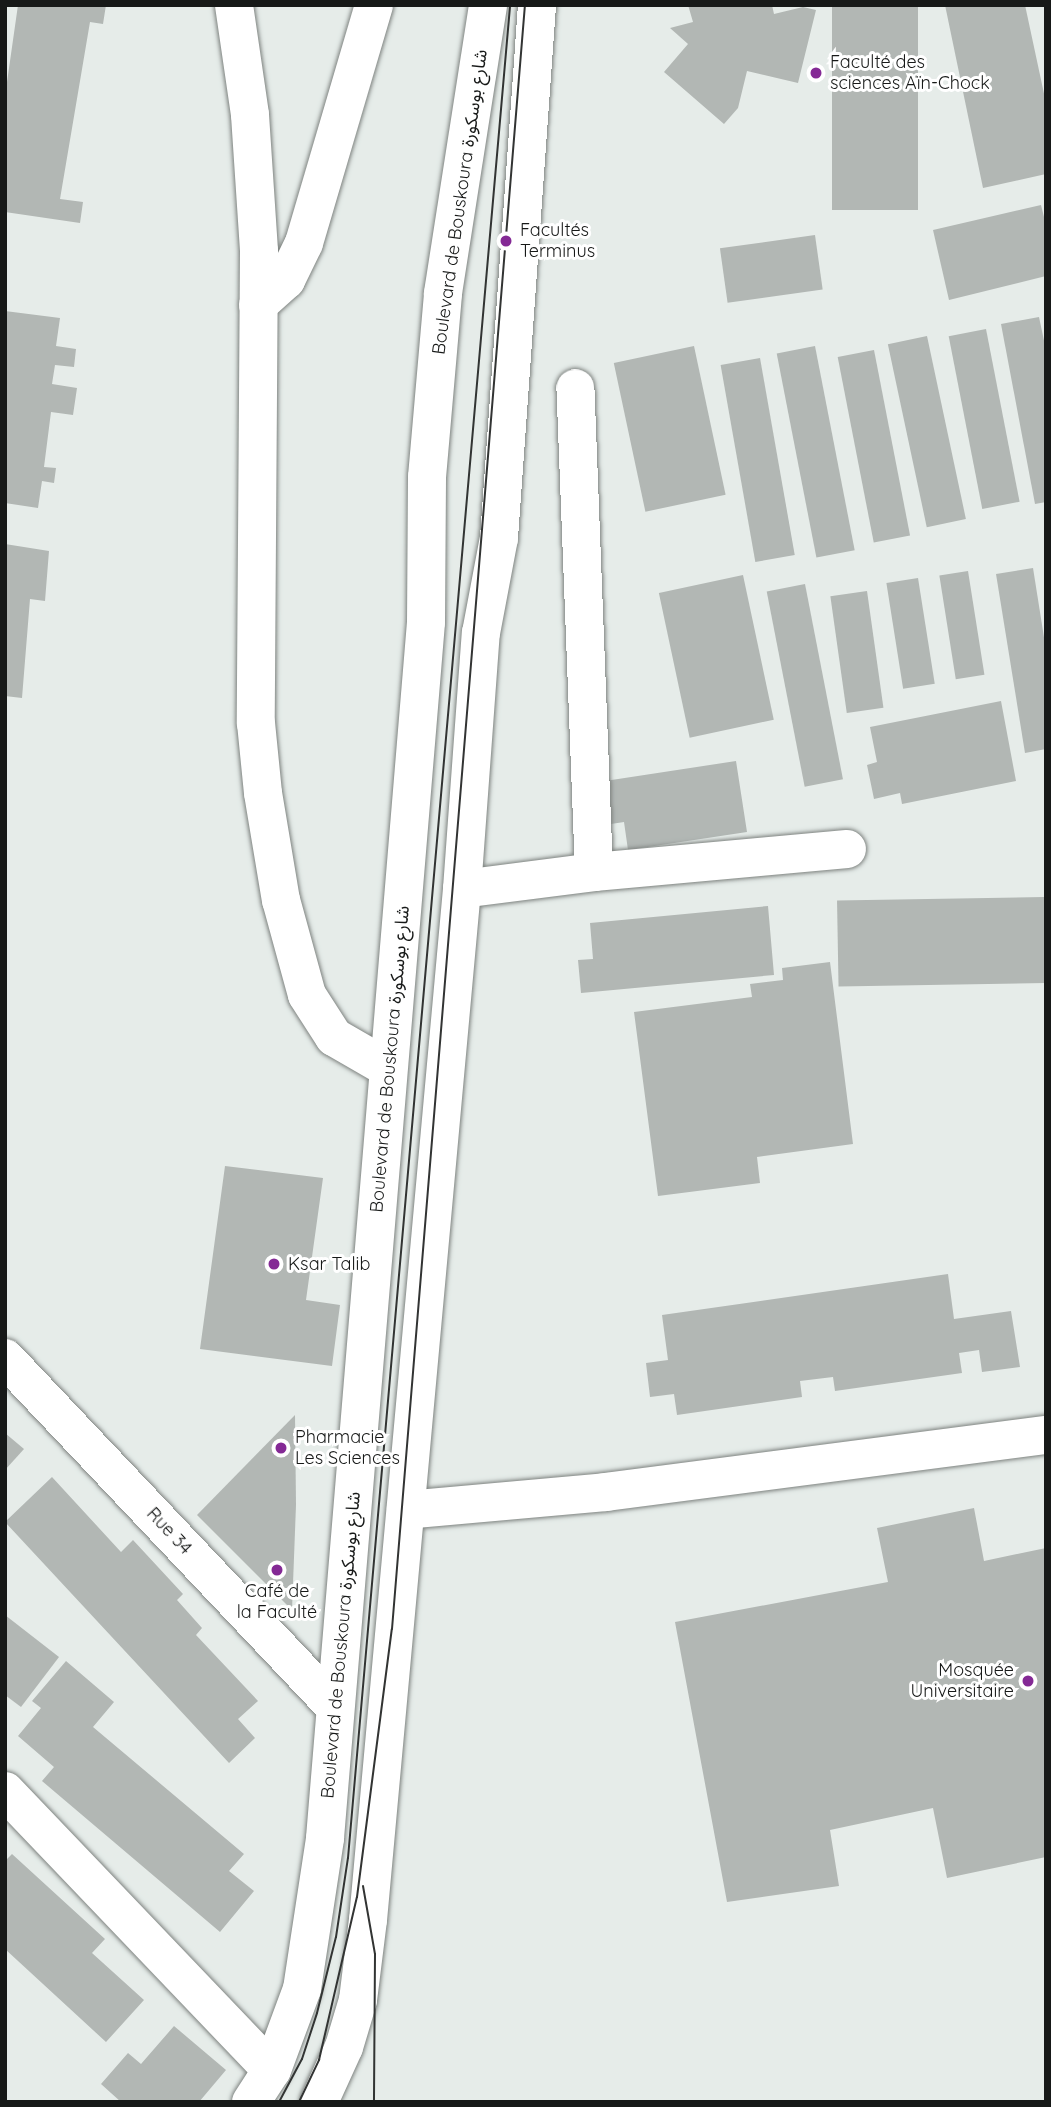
<!DOCTYPE html>
<html>
<head>
<meta charset="utf-8">
<style>
	body { margin:0 }
	#map { position:relative; width:1051px; height:2107px; overflow:hidden; background:#e6ece9; font-family:Quicksand,"Noto Sans Arabic",sans-serif }
	div>[style] { position:absolute }
	.building>* { inset:0; background:#b2b7b4; transform-origin:0 0 }
	.roads { filter:drop-shadow(0 0 2px #7e8380) drop-shadow(0 0 2px #7e8380) }
	.minor>* { height:38px; margin:-19px; padding:0 19px; transform-origin:19px; border-radius:19px; background:#fff }
	.tram>* { height:2px; margin:-1px; padding:0 1px; transform-origin:1px; border-radius:1px; background:#323433 }
	.dots>* { width:19px; height:19px; translate:-50% -50%; box-sizing:border-box; border:4px solid #fff; border-radius:50% }
	span { translate:-50% -50%; white-space:nowrap; text-align:center; line-height:1.15; -webkit-text-stroke:6px #fff; paint-order:stroke }
	.poi-label { font-size:18px; color:#171918 }
	.left { translate:0 -50%; text-align:left }
	.right { translate:-100% -50%; text-align:right }
	.street-label { font-size:18px; color:#171918 }
	.frame { position:absolute; inset:0; border:7px solid #171918; pointer-events:none }
</style>
</head>
<body>
<div id="map">
	<div class="building">
		<i style="clip-path:polygon(18px 5px,106px 5px,103px 24px,90px 22px,60px 199px,83px 202px,80px 223px,5px 212px,5px 96px)"></i>
		<i style="clip-path:polygon(688px 5px,772px 5px,774px 14px,803px 7px,816px 10px,798px 83px,747px 71px,738px 108px,724px 124px,664px 72px,688px 44px,670px 28px,693px 22px)"></i>
		<i style="left:832px;top:5px;width:86px;height:205px"></i>
		<i style="clip-path:polygon(945px 5px,1025px 5px,1046px 103px,1046px 174px,983px 188px)"></i>
		<i style="clip-path:polygon(1041px 205px,1046px 225px,1046px 276px,949px 300px,933px 230px)"></i>
		<i style="left:815px;top:235px;width:55px;height:96px;rotate:82deg"></i>
		<i style="clip-path:polygon(5px 311px,60px 318px,56px 346px,76px 349px,74px 367px,55px 365px,52px 384px,77px 388px,73px 415px,51px 412px,44px 467px,56px 468px,54px 483px,42px 481px,38px 508px,5px 503px)"></i>
		<i style="clip-path:polygon(1039px 317px,1046px 350px,1046px 502px,1035px 504px,1001px 324px)"></i>
		<i style="left:986px;top:329px;width:176px;height:38px;rotate:79deg"></i>
		<i style="left:927px;top:336px;width:187px;height:40px;rotate:78deg"></i>
		<i style="left:694px;top:346px;width:152px;height:82px;rotate:78deg"></i>
		<i style="left:815px;top:346px;width:208px;height:39px;rotate:79deg"></i>
		<i style="left:874px;top:350px;width:189px;height:37px;rotate:79deg"></i>
		<i style="left:760px;top:358px;width:200px;height:40px;rotate:80deg"></i>
		<i style="clip-path:polygon(5px 544px,49px 551px,45px 601px,30px 599px,22px 698px,5px 696px)"></i>
		<i style="clip-path:polygon(1033px 568px,1046px 650px,1046px 749px,1025px 753px,996px 574px)"></i>
		<i style="left:968px;top:571px;width:105px;height:29px;rotate:81deg"></i>
		<i style="left:743px;top:575px;width:148px;height:86px;rotate:78deg"></i>
		<i style="left:918px;top:578px;width:107px;height:32px;rotate:81deg"></i>
		<i style="left:805px;top:584px;width:199px;height:39px;rotate:79deg"></i>
		<i style="left:867px;top:591px;width:118px;height:37px;rotate:82deg"></i>
		<i style="clip-path:polygon(1001px 701px,1016px 781px,902px 804px,900px 793px,874px 799px,867px 765px,877px 762px,870px 727px)"></i>
		<i style="clip-path:polygon(736px 761px,747px 832px,628px 850px,624px 822px,611px 824px,605px 781px)"></i>
		<i style="left:1044px;top:897px;width:86px;height:207px;rotate:89deg"></i>
		<i style="clip-path:polygon(768px 906px,774px 975px,581px 993px,578px 960px,593px 959px,590px 923px)"></i>
		<i style="clip-path:polygon(830px 962px,853px 1144px,757px 1157px,760px 1183px,658px 1196px,634px 1012px,752px 997px,750px 984px,783px 980px,782px 968px)"></i>
		<i style="clip-path:polygon(225px 1166px,323px 1178px,306px 1300px,340px 1305px,332px 1366px,200px 1349px)"></i>
		<i style="clip-path:polygon(948px 1274px,954px 1319px,1011px 1311px,1020px 1367px,982px 1372px,979px 1350px,959px 1353px,962px 1373px,835px 1391px,833px 1377px,800px 1381px,802px 1397px,677px 1415px,674px 1394px,650px 1397px,646px 1363px,668px 1360px,662px 1315px)"></i>
		<i style="clip-path:polygon(295px 1415px,296px 1505px,292px 1610px,197px 1515px)"></i>
		<i style="clip-path:polygon(5px 1433px,24px 1449px,5px 1470px)"></i>
		<i style="clip-path:polygon(52px 1477px,121px 1552px,133px 1540px,183px 1594px,177px 1600px,202px 1628px,196px 1635px,258px 1701px,238px 1719px,255px 1738px,229px 1763px,5px 1522px)"></i>
		<i style="clip-path:polygon(974px 1508px,984px 1561px,1046px 1548px,1046px 1857px,947px 1878px,933px 1808px,830px 1830px,839px 1886px,727px 1902px,675px 1622px,888px 1582px,877px 1528px)"></i>
		<i style="clip-path:polygon(5px 1615px,59px 1657px,21px 1707px,5px 1695px)"></i>
		<i style="clip-path:polygon(66px 1661px,114px 1702px,93px 1727px,244px 1854px,229px 1871px,254px 1891px,220px 1932px,42px 1781px,54px 1767px,18px 1736px,41px 1708px,32px 1701px)"></i>
		<i style="clip-path:polygon(12px 1854px,105px 1939px,92px 1953px,144px 2000px,106px 2042px,5px 1949px,5px 1861px)"></i>
		<i style="clip-path:polygon(174px 2026px,226px 2070px,199px 2102px,121px 2102px,101px 2084px,128px 2053px,141px 2064px)"></i>
	</div>
	<div class="roads">
		<div class="minor">
			<i style="left:234px;top:5px;width:111px;rotate:81.7deg"></i>
			<i style="left:250px;top:115px;width:136px;rotate:86.2deg"></i>
			<i style="left:259px;top:251px;width:472px;rotate:90.4deg"></i>
			<i style="left:256px;top:723px;width:70px;rotate:84.3deg"></i>
			<i style="left:263px;top:793px;width:109px;rotate:80.5deg"></i>
			<i style="left:281px;top:900px;width:98px;rotate:74.7deg"></i>
			<i style="left:307px;top:995px;width:50px;rotate:57.3deg"></i>
			<i style="left:334px;top:1037px;width:62px;rotate:29.9deg"></i>
			<i style="left:258px;top:305px;width:38px;rotate:-42deg"></i>
			<i style="left:286px;top:280px;width:41px;rotate:-64.1deg"></i>
			<i style="left:304px;top:243px;width:248px;rotate:-73.6deg"></i>
			<i style="left:594px;top:872px;width:254px;rotate:-5.2deg"></i>
			<i style="left:462px;top:889px;width:133px;rotate:-7.3deg"></i>
			<i style="left:594px;top:872px;width:484px;rotate:-92.2deg"></i>
			<i style="left:5px;top:1358px;width:477px;rotate:46.6deg"></i>
			<i style="left:406px;top:1510px;width:201px;rotate:-5.1deg"></i>
			<i style="left:606px;top:1492px;width:444px;rotate:-7.4deg"></i>
			<i style="left:5px;top:1791px;width:386px;rotate:46.3deg"></i>
			<i style="left:251px;top:2102px;width:38px;rotate:-57deg"></i>
			<i style="left:272px;top:2070px;width:86px;rotate:-69.7deg"></i>
			<i style="left:302px;top:1989px;width:153px;rotate:-81.3deg"></i>
			<i style="left:325px;top:1838px;width:1220px;rotate:-85.25deg"></i>
			<i style="left:426px;top:622px;width:145px;rotate:-89.6deg"></i>
			<i style="left:427px;top:477px;width:185px;rotate:-85deg"></i>
			<i style="left:443px;top:293px;width:291px;rotate:-81.1deg"></i>
			<i style="left:319px;top:2102px;width:60px;rotate:-65.6deg"></i>
			<i style="left:344px;top:2047px;width:49px;rotate:-73.4deg"></i>
			<i style="left:358px;top:2000px;width:81px;rotate:-82.9deg"></i>
			<i style="left:368px;top:1920px;width:1035px;rotate:-84.79deg"></i>
			<i style="left:462px;top:889px;width:257px;rotate:-85.8deg"></i>
			<i style="left:481px;top:633px;width:97px;rotate:-79.3deg"></i>
			<i style="left:499px;top:538px;width:534px;rotate:-85.92deg"></i>
		</div>
	</div>
	<div class="tram">
		<i style="left:363px;top:1886px;width:69px;rotate:80deg"></i>
		<i style="left:375px;top:1954px;width:148px;rotate:90.4deg"></i>
		<i style="left:279px;top:2102px;width:49px;rotate:-61.9deg"></i>
		<i style="left:302px;top:2059px;width:48px;rotate:-71.9deg"></i>
		<i style="left:317px;top:2013px;width:78px;rotate:-76deg"></i>
		<i style="left:336px;top:1937px;width:80px;rotate:-81.4deg"></i>
		<i style="left:348px;top:1858px;width:1860px;rotate:-85deg"></i>
		<i style="left:299px;top:2102px;width:47px;rotate:-64.5deg"></i>
		<i style="left:319px;top:2060px;width:167px;rotate:-76.9deg"></i>
		<i style="left:357px;top:1897px;width:270px;rotate:-82.6deg"></i>
		<i style="left:392px;top:1629px;width:1629px;rotate:-85.32deg"></i>
	</div>
	<div class="dots">
		<i style="left:816px;top:73px;background:#842995"></i>
		<i style="left:506px;top:241px;background:#842995"></i>
		<i style="left:274px;top:1264px;background:#842995"></i>
		<i style="left:281px;top:1448px;background:#842995"></i>
		<i style="left:277px;top:1570px;background:#842995"></i>
		<i style="left:1028px;top:1681px;background:#842995"></i>
	</div>
	<div class="poi-label">
		<span class="left" style="left:830px;top:73px">Faculté des<br>sciences Aïn-Chock</span>
		<span class="left" style="left:520px;top:241px">Facultés<br>Terminus</span>
		<span class="left" style="left:288px;top:1264px">Ksar Talib</span>
		<span class="left" style="left:295px;top:1448px">Pharmacie<br>Les Sciences</span>
		<span style="left:277px;top:1602px">Café de<br>la Faculté</span>
		<span class="right" style="left:1014px;top:1681px">Mosquée<br>Universitaire</span>
	</div>
	<div class="street-label">
		<span style="left:460px;top:202px;rotate:-82deg">Boulevard de Bouskoura شارع بوسكورة</span>
		<span style="left:390px;top:1059px;rotate:-85deg">Boulevard de Bouskoura شارع بوسكورة</span>
		<span style="left:169px;top:1531px;rotate:47deg">Rue 34</span>
		<span style="left:341px;top:1645px;rotate:-85deg">Boulevard de Bouskoura شارع بوسكورة</span>
	</div>
	<div class="frame"></div>
</div>
</body>
</html>
